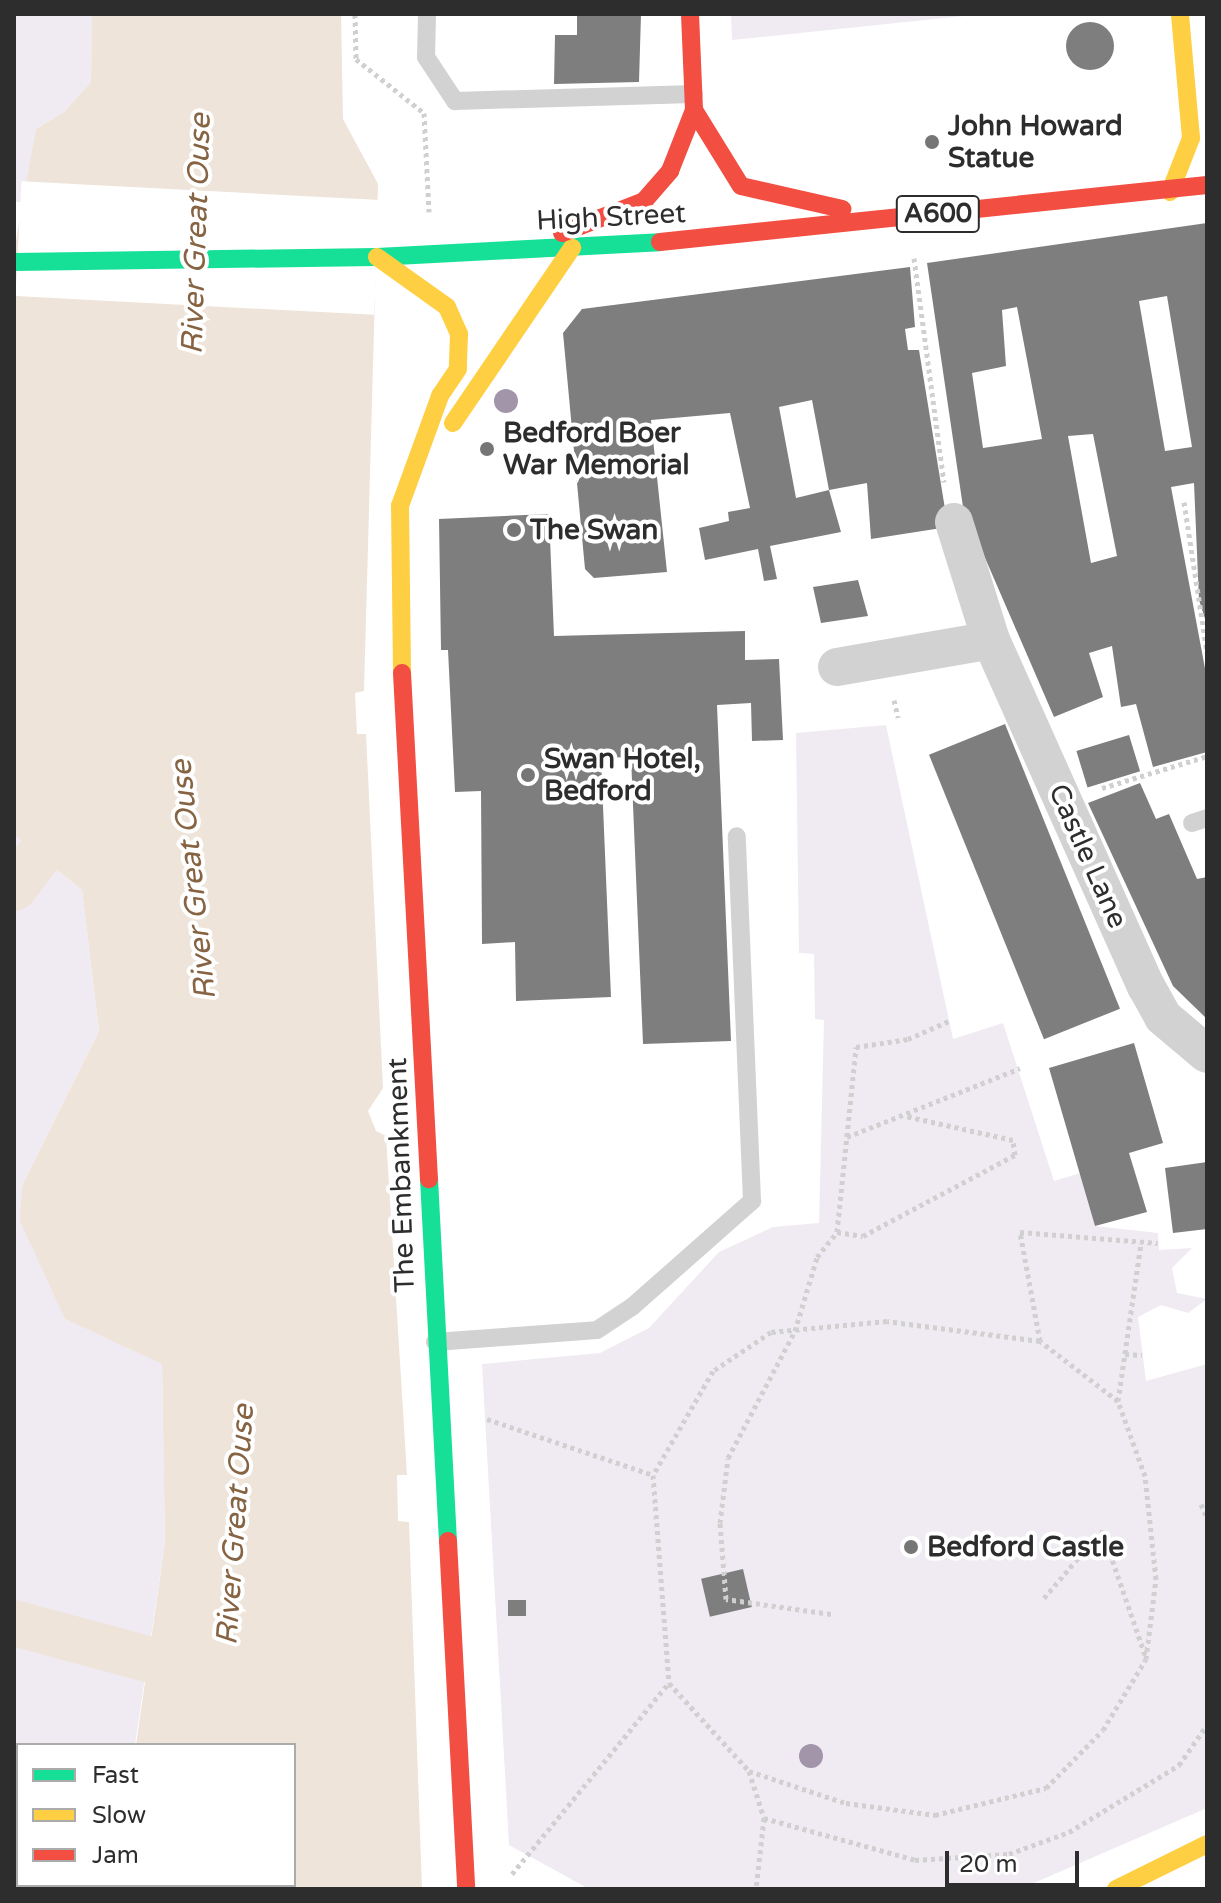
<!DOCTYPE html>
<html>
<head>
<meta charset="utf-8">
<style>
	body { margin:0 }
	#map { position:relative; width:1221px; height:1903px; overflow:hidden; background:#fff; font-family:"Varela Round",sans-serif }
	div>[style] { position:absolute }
	.green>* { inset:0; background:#f0ebf3 }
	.water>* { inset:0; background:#eee4d9 }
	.pier>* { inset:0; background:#fff; transform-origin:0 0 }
	.canal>* { height:46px; margin:-23px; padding:0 23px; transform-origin:23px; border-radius:23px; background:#eee4d9 }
	.building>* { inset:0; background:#7e7e7e; transform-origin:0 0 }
	.round { border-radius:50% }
	.path>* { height:5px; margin-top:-2.5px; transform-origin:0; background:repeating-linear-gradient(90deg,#d0d0d0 0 4px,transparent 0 8px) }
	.lane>* { height:18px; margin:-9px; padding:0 9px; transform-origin:9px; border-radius:9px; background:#d2d2d2 }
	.street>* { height:38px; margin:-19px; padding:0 19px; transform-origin:19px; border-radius:19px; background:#d2d2d2 }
	.fast>* { height:18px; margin:-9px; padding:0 9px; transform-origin:9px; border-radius:9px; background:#16e098 }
	.slow>* { height:18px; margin:-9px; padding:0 9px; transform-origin:9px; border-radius:9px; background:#ffcf43 }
	.jam>* { height:18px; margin:-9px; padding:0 9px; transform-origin:9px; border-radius:9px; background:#f24e42 }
	.trees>* { width:24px; height:24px; margin:-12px; border-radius:50%; background:#a295a9 }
	.dots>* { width:22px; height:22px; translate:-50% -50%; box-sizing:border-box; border:4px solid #fff; border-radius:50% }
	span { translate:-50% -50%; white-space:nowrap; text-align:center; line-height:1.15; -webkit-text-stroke:8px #fff; paint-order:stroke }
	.shield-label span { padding:2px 6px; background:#fff; border:2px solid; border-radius:6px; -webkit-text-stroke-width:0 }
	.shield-label { font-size:26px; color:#2d2d2d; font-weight:700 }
	.poi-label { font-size:28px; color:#2d2d2d; font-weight:700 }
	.left { translate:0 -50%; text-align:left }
	.street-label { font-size:28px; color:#2d2d2d }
	.water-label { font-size:30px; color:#866443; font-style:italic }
	.frame { position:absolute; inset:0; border:16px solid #2d2d2d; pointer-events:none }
	.legend { position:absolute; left:16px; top:1743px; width:280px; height:144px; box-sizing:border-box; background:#fff; border:2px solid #ababab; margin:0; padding:10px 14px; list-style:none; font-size:24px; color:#2d2d2d }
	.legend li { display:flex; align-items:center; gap:16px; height:40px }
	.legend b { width:40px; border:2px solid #ababab }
	.scale { position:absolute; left:945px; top:1851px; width:134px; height:36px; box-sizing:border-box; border:4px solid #2d2d2d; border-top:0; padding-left:10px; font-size:24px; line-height:28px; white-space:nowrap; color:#2d2d2d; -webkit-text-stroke:6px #fff; paint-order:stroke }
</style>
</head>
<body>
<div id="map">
	<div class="green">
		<i style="clip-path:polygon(14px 14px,92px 14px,91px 82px,64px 112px,36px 129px,25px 202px,14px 202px)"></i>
		<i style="clip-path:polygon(731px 14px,983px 14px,732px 40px)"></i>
		<i style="clip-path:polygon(886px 725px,953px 1039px,1003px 1023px,1054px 1181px,1080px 1173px,1095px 1226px,1158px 1233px,1159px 1250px,1192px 1248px,1172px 1268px,1177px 1293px,1207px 1299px,1188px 1313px,1161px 1305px,1138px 1317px,1146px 1381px,1207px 1364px,1207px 1808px,1020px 1889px,589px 1889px,509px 1845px,482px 1364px,600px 1353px,649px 1328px,719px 1252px,773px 1227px,819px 1223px,824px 1020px,815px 1019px,814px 954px,799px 953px,796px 733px)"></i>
		<i style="clip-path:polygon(14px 835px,82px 890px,99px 1031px,22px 1186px,65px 1319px,162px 1363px,165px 1542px,135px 1745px,18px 1745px,18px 1885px,113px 1889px,14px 1889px)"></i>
	</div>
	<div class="water">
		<i style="clip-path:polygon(92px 14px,341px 14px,343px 119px,378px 184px,364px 691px,355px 693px,357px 734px,366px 734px,383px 1088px,368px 1111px,376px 1131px,386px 1136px,407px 1475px,397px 1475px,398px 1521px,409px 1522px,422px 1889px,113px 1889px,294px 1885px,294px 1745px,136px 1745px,165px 1542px,162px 1364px,65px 1319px,20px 1221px,22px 1186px,99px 1031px,82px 890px,14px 835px,14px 252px,36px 129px,64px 112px,91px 82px)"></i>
	</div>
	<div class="pier">
		<i style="left:380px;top:200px;width:115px;height:359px;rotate:93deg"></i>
	</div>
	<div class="canal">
		<i style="left:14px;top:888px;width:104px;rotate:-52.8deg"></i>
		<i style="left:14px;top:1623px;width:200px;rotate:15.1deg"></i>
	</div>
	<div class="building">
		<i style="clip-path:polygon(577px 14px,641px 14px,639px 82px,554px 84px,555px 35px,577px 35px)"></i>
		<i class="round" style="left:1066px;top:22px;width:48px;height:48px"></i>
		<i style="clip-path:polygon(evenodd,1207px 223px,1207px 625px,1199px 600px,1194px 483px,1171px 487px,1207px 679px,1207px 752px,1153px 767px,1136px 704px,1121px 707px,1112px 646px,1089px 653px,1103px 697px,1054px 717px,963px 507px,927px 263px,1207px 223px,1167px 296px,1192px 447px,1165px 451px,1139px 301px,1167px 296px,1207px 223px,1017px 307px,1042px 439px,983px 448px,972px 373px,1006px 366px,1002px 310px,1017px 307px,1207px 223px,1093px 434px,1117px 556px,1091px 563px,1068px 436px,1093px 434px)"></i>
		<i style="clip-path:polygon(910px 267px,915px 327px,905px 329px,908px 350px,919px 350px,948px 527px,871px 539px,867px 483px,829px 490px,812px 400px,779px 407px,796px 498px,829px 490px,841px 532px,770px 546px,777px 579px,764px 581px,758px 549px,705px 560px,699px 528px,729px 521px,728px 512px,750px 508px,730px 413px,651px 420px,667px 572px,594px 578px,585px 569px,563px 333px,582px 309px)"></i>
		<i style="clip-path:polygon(549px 514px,554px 636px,745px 631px,745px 660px,779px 659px,783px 740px,752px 741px,751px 703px,717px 705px,731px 1041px,643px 1044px,631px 757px,601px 758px,611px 997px,516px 1001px,515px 942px,482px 944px,481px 791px,455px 792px,448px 650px,441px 650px,439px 519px)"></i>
		<i style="clip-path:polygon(858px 580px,868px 616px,821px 623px,813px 587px)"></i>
		<i style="left:1005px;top:724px;width:307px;height:82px;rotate:68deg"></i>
		<i style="left:1129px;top:735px;width:38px;height:55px;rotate:73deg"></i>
		<i style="clip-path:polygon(1140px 783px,1156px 819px,1169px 814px,1197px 879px,1207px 877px,1207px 1019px,1173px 986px,1088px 803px)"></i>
		<i style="clip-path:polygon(1134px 1043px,1163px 1143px,1129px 1153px,1147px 1212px,1095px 1226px,1049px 1068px)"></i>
		<i style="clip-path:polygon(1207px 1162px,1207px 1229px,1173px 1233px,1165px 1168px)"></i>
		<i style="left:743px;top:1569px;width:39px;height:43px;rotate:77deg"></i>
		<i style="left:508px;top:1600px;width:18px;height:16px"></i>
	</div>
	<div class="path">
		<i style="left:355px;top:14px;width:45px;rotate:88.7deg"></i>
		<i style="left:356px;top:59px;width:87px;rotate:38.5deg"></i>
		<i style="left:424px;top:113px;width:99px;rotate:87.1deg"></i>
		<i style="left:914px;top:258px;width:226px;rotate:82.4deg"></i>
		<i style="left:1184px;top:502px;width:153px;rotate:81.3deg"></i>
		<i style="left:894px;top:700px;width:18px;rotate:77deg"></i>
		<i style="left:1102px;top:788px;width:110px;rotate:-16.9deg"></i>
		<i style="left:847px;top:1137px;width:186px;rotate:-21.7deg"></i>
		<i style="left:837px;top:1232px;width:26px;rotate:9deg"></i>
		<i style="left:863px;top:1236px;width:172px;rotate:-28.1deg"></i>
		<i style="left:1015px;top:1155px;width:15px;rotate:-98deg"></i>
		<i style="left:1013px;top:1140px;width:110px;rotate:-167.4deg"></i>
		<i style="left:1040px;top:1341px;width:111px;rotate:-100.4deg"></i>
		<i style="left:1020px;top:1232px;width:138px;rotate:4.6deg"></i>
		<i style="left:1125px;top:1354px;width:17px;rotate:3deg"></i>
		<i style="left:1118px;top:1401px;width:160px;rotate:-81.7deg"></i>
		<i style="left:487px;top:1419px;width:175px;rotate:18.6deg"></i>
		<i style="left:1201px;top:1504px;width:15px;rotate:67deg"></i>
		<i style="left:1044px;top:1598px;width:89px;rotate:-49.5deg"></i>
		<i style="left:1102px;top:1530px;width:132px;rotate:71deg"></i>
		<i style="left:831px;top:1614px;width:106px;rotate:-171.9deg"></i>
		<i style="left:726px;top:1599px;width:76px;rotate:-94.5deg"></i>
		<i style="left:720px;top:1523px;width:65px;rotate:-83deg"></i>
		<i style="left:728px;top:1458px;width:144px;rotate:-62.2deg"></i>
		<i style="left:795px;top:1331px;width:77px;rotate:-73.4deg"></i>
		<i style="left:817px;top:1257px;width:32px;rotate:-51deg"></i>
		<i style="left:837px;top:1232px;width:186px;rotate:-84.1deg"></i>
		<i style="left:856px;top:1047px;width:53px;rotate:-8.7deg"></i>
		<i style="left:908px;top:1039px;width:45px;rotate:-23.7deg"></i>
		<i style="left:749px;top:1771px;width:102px;rotate:18.3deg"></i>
		<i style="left:846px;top:1803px;width:90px;rotate:7.7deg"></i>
		<i style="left:935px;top:1815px;width:114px;rotate:-13.7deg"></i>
		<i style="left:1046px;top:1788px;width:81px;rotate:-45.5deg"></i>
		<i style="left:1103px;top:1730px;width:83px;rotate:-58.8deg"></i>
		<i style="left:1146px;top:1659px;width:81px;rotate:-82.9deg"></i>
		<i style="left:1156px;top:1579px;width:104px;rotate:-96.1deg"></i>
		<i style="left:1145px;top:1476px;width:80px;rotate:-109.8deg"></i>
		<i style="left:1118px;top:1401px;width:98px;rotate:-142.4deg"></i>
		<i style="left:1040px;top:1341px;width:154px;rotate:-172.6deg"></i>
		<i style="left:887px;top:1321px;width:117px;rotate:174.6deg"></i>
		<i style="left:771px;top:1332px;width:70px;rotate:146.1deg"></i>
		<i style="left:713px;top:1371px;width:120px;rotate:120deg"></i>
		<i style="left:653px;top:1475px;width:209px;rotate:85.6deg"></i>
		<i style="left:669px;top:1683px;width:119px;rotate:47.7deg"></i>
		<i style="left:749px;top:1771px;width:49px;rotate:72.3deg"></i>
		<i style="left:764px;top:1818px;width:71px;rotate:96.4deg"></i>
		<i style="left:764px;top:1818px;width:157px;rotate:15.5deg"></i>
		<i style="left:915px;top:1860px;width:94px;rotate:-3.7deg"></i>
		<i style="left:1009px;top:1854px;width:64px;rotate:-20.1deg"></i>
		<i style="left:1069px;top:1832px;width:129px;rotate:-31.3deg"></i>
		<i style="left:1179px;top:1765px;width:49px;rotate:-55deg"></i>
		<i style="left:512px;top:1874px;width:247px;rotate:-50.6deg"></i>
	</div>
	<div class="lane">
		<i style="left:427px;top:14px;width:43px;rotate:91.3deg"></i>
		<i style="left:426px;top:57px;width:53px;rotate:56.6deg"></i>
		<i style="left:455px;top:101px;width:239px;rotate:-1.7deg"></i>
		<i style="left:1192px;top:823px;width:16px;rotate:-18deg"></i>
		<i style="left:435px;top:1342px;width:162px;rotate:-4.2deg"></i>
		<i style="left:597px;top:1330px;width:43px;rotate:-33.7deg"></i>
		<i style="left:633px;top:1306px;width:159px;rotate:-41.4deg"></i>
		<i style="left:752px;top:1201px;width:365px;rotate:-92.4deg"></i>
	</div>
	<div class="street">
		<i style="left:954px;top:522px;width:124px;rotate:72.6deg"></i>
		<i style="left:991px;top:640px;width:379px;rotate:65.9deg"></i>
		<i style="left:1146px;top:986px;width:35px;rotate:61deg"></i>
		<i style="left:1163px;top:1017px;width:57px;rotate:40.1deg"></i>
		<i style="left:837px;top:667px;width:156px;rotate:-9.9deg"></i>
	</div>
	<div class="fast">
		<i style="left:14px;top:262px;width:363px;rotate:-0.8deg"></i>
		<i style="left:377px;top:257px;width:283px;rotate:-3deg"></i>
		<i style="left:429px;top:1179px;width:362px;rotate:87deg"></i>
	</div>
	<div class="slow">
		<i style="left:1170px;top:192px;width:58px;rotate:-68.7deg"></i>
		<i style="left:1191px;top:138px;width:124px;rotate:-95.1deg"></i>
		<i style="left:377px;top:257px;width:86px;rotate:35.5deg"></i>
		<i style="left:447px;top:307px;width:30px;rotate:66deg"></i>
		<i style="left:459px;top:334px;width:35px;rotate:92deg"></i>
		<i style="left:458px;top:369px;width:32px;rotate:124deg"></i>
		<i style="left:440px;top:396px;width:117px;rotate:110deg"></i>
		<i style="left:400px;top:506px;width:167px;rotate:89.3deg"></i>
		<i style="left:453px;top:423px;width:212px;rotate:-55.8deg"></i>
		<i style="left:1116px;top:1889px;width:102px;rotate:-26.3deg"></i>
	</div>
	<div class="jam">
		<i style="left:690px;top:14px;width:96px;rotate:87.6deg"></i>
		<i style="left:694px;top:110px;width:89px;rotate:58.3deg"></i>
		<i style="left:741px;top:186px;width:104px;rotate:12.8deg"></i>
		<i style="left:562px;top:233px;width:88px;rotate:-21.3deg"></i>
		<i style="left:644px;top:201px;width:40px;rotate:-49deg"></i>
		<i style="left:670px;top:171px;width:66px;rotate:-68.5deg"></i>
		<i style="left:660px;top:242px;width:550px;rotate:-5.95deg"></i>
		<i style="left:402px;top:673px;width:507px;rotate:86.95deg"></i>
		<i style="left:448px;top:1541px;width:348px;rotate:87deg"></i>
	</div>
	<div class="trees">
		<i style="left:506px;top:401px"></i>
		<i style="left:811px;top:1756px"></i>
	</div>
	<div class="dots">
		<i style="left:932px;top:142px;background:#767676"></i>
		<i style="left:487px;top:449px;background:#767676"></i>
		<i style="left:514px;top:530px;background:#767676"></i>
		<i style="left:528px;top:775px;background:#767676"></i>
		<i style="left:911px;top:1547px;background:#767676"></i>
	</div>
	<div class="shield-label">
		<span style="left:938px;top:214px">A600</span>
	</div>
	<div class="poi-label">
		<span class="left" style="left:948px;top:142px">John Howard<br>Statue</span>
		<span class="left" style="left:503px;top:449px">Bedford Boer<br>War Memorial</span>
		<span class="left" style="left:530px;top:530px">The Swan</span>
		<span class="left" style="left:544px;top:775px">Swan Hotel,<br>Bedford</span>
		<span class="left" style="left:927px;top:1547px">Bedford Castle</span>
	</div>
	<div class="street-label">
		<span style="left:611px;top:217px;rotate:-3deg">High Street</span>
		<span style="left:1088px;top:856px;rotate:66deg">Castle Lane</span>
		<span style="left:401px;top:1175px;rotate:-92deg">The Embankment</span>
	</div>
	<div class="water-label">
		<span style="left:197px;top:234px;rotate:-88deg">River Great Ouse</span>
		<span style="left:194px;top:880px;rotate:-96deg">River Great Ouse</span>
		<span style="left:236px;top:1525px;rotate:-86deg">River Great Ouse</span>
	</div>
	<div class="frame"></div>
	<ul class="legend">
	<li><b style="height:10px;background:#16e098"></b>Fast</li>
	<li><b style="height:10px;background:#ffcf43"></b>Slow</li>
	<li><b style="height:10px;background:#f24e42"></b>Jam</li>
	</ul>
	<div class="scale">20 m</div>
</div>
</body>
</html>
